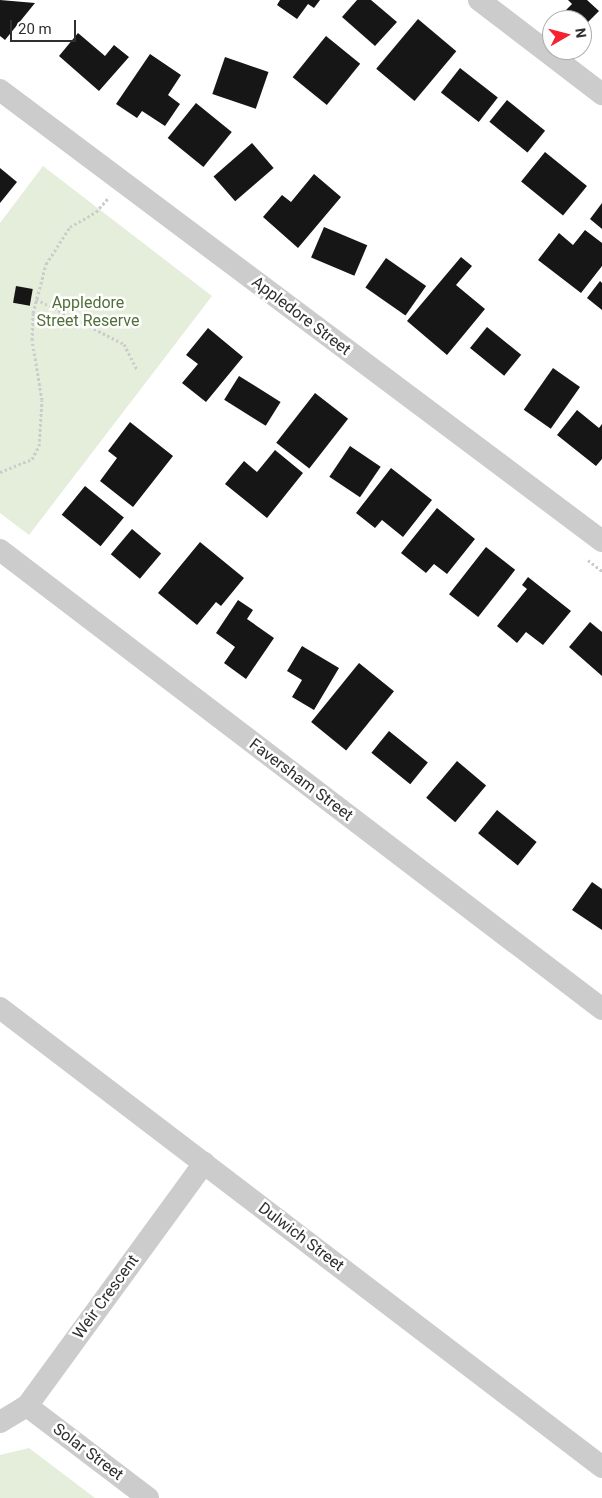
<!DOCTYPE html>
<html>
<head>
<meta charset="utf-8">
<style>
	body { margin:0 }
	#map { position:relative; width:602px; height:1498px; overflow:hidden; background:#fff; font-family:Roboto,sans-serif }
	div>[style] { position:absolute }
	.green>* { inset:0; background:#e5eddb }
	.building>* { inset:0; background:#161616; transform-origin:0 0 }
	.path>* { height:3px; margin-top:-1.5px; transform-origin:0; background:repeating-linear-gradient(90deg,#ccc 0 2.5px,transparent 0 5px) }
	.minor>* { height:22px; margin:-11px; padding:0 11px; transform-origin:11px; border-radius:11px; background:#ccc }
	span { translate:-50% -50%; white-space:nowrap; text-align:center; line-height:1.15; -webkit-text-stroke:5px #fff; paint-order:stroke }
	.park-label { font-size:16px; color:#516f38 }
	.street-label { font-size:16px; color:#2f2f2f }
	.north { position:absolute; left:542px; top:10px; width:50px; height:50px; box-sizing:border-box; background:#fff; border:1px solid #acacac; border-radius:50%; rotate:82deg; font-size:14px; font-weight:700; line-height:20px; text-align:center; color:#2f2f2f }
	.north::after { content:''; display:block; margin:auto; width:18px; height:22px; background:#f52230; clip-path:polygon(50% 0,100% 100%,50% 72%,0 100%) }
	.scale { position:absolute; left:10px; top:20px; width:66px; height:22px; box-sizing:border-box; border:2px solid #2f2f2f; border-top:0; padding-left:6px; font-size:15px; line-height:18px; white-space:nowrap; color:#2f2f2f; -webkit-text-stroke:4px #fff; paint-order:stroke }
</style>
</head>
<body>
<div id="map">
	<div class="green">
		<i style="clip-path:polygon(43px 166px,212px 296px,29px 535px,0 513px,0 223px)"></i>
		<i style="clip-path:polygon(29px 1448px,95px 1498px,0 1498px,0 1455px)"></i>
	</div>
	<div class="building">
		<i style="clip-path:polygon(0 0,35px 3px,5px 40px,0 36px)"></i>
		<i style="clip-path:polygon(280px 0,320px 0,314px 8px,308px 4px,297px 19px,277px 5px)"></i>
		<i style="clip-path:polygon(357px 0,371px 0,397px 22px,375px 46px,342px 17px)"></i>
		<i style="clip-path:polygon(568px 0,587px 0,599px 11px,584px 26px,582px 20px,566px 10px,572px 4px)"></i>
		<i style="left:418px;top:19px;width:50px;height:65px;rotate:40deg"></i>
		<i style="clip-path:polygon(78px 33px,105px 56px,114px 45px,129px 57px,99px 91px,59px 56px)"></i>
		<i style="left:326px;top:36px;width:44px;height:53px;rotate:39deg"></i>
		<i style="clip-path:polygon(150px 54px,181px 75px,168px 95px,180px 104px,165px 126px,142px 111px,137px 118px,116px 104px)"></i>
		<i style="left:225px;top:57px;width:46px;height:39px;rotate:19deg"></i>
		<i style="left:460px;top:68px;width:48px;height:31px;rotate:38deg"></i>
		<i style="left:507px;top:100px;width:49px;height:28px;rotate:39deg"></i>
		<i style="left:196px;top:103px;width:46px;height:45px;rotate:39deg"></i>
		<i style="left:252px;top:143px;width:33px;height:51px;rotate:49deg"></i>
		<i style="left:545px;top:152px;width:54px;height:38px;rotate:39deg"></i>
		<i style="clip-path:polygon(0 168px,17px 182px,0 203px)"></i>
		<i style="clip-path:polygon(314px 174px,341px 197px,298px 248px,263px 217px,282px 195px,291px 202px)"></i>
		<i style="clip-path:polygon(602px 203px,602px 229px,590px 219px)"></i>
		<i style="left:324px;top:227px;width:47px;height:33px;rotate:23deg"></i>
		<i style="clip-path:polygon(585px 230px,602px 243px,602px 266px,581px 293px,538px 260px,559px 233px,573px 245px)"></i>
		<i style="clip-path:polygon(461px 257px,472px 266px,456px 285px,485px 309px,447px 355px,407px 321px)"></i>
		<i style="left:386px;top:258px;width:49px;height:36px;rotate:35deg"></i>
		<i style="clip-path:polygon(600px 281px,602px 283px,602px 310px,587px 298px)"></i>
		<i style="left:16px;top:286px;width:17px;height:17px;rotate:10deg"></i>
		<i style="left:487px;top:327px;width:44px;height:27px;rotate:39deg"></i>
		<i style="clip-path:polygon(208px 328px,243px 357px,206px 402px,182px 383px,198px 364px,186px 355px)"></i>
		<i style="left:553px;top:368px;width:33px;height:51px;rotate:35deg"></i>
		<i style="left:239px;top:376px;width:49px;height:28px;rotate:32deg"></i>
		<i style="left:315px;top:393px;width:42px;height:63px;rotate:38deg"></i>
		<i style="clip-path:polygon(577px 410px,599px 428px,602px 424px,602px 459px,596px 466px,557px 435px)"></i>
		<i style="clip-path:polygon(130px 422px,173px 456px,133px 507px,100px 481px,117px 458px,108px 451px)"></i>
		<i style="left:350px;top:446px;width:37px;height:37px;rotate:34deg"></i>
		<i style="clip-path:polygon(275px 450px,303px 473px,267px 518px,225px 484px,244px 461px,257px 472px)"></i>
		<i style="clip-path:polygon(391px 468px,432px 500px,403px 537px,382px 520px,375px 528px,356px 513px)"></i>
		<i style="left:85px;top:486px;width:50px;height:37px;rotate:39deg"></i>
		<i style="clip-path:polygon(437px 508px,475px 539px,447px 574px,434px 564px,426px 573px,401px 553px)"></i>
		<i style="left:132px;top:529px;width:38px;height:33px;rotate:40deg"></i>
		<i style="clip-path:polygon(200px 542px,244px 578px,221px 606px,216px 602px,197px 625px,158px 593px)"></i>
		<i style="left:486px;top:547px;width:37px;height:60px;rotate:38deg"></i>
		<i style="clip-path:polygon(528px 577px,571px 611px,543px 645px,526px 632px,517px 643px,497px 626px,527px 589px,522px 585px)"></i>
		<i style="clip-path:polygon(238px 600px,253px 610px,247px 619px,274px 638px,246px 679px,224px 663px,235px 647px,216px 633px)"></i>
		<i style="clip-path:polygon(590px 622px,602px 632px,602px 676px,569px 647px)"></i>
		<i style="clip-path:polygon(302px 646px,339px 668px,314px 710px,292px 697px,302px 680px,287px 671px)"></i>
		<i style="left:359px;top:663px;width:45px;height:76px;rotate:39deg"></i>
		<i style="left:389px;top:731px;width:50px;height:28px;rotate:39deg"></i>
		<i style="left:457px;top:761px;width:38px;height:48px;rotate:40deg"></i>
		<i style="left:497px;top:810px;width:51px;height:30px;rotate:39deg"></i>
		<i style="clip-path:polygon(592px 882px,602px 889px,602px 930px,572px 910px)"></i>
	</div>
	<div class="path">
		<i style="left:36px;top:299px;width:99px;rotate:27.1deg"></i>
		<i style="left:124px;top:344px;width:29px;rotate:63deg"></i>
		<i style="left:0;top:472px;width:35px;rotate:-22deg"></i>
		<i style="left:32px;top:459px;width:15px;rotate:-62deg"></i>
		<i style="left:39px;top:446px;width:46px;rotate:-86.3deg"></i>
		<i style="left:42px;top:400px;width:61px;rotate:-99.5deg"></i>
		<i style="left:32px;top:340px;width:27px;rotate:-88deg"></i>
		<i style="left:33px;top:313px;width:51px;rotate:-75.1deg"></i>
		<i style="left:46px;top:264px;width:44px;rotate:-57deg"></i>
		<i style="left:70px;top:227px;width:30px;rotate:-30deg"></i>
		<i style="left:96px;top:212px;width:20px;rotate:-49deg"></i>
		<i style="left:588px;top:560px;width:18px;rotate:38deg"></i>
	</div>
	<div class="minor">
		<i style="left:479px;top:0;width:155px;rotate:37.4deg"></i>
		<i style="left:0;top:90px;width:752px;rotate:36.84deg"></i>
		<i style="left:0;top:550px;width:757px;rotate:37.32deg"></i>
		<i style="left:0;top:1008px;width:757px;rotate:37.32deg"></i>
		<i style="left:27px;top:1406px;width:152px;rotate:37.2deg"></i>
		<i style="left:0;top:1422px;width:31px;rotate:-31deg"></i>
		<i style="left:27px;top:1406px;width:301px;rotate:-53.9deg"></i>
	</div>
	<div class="park-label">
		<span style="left:88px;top:312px">Appledore<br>Street Reserve</span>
	</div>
	<div class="street-label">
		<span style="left:301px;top:316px;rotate:37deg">Appledore Street</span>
		<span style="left:301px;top:780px;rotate:37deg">Faversham Street</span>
		<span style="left:301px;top:1237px;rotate:37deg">Dulwich Street</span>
		<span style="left:106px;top:1297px;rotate:-54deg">Weir Crescent</span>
		<span style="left:88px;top:1452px;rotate:37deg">Solar Street</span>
	</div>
	<div class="north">N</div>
	<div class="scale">20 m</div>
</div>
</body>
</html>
